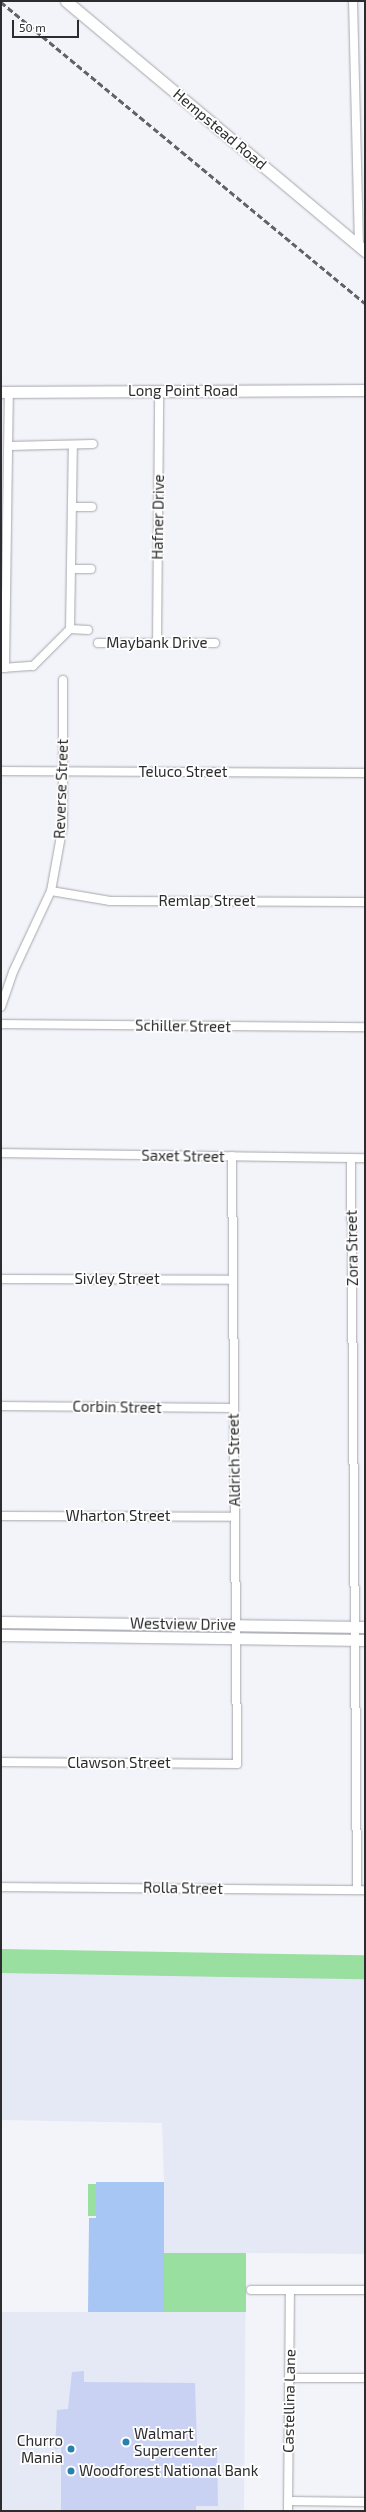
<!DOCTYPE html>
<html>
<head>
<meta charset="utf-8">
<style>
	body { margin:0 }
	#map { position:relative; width:366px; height:2512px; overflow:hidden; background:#f3f4fa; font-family:"Exo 2",sans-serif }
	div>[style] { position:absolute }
	.built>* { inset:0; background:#e5e8f5 }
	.green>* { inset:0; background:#99df9f; transform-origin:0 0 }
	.water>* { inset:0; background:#a7c6f4 }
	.building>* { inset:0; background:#cad2f4 }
	.roads { filter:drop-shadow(0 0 1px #a4a6ab) drop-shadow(0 0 1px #a4a6ab) }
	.street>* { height:8px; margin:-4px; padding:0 4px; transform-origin:4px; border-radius:4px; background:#fff }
	.secondary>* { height:11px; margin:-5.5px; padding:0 5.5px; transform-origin:5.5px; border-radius:5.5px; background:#fff }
	.rail>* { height:2.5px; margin-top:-1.25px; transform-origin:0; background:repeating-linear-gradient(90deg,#616265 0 6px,transparent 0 9px) }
	.dots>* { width:11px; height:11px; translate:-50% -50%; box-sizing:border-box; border:2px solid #fff; border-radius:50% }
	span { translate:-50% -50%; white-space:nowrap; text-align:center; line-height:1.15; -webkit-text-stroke:3.5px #fff; paint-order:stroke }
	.street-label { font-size:15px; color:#2c2c2e }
	.poi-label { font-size:15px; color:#2c2c2e }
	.left { translate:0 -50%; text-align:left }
	.right { translate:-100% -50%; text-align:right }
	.frame { position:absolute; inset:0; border:2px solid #2c2c2e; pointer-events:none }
	.scale { position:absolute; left:12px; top:20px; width:67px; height:18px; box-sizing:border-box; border:2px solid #2c2c2e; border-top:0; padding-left:5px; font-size:12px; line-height:14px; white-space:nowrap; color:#2c2c2e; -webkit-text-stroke:3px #fff; paint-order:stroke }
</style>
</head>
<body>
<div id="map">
	<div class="built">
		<i style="clip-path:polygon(1px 1973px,365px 1974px,365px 2254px,246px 2253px,244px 2511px,1px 2511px,1px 2312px,164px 2312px,164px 2182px,162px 2123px,1px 2120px)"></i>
	</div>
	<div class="green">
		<i style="left:1px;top:1949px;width:364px;height:24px;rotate:1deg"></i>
		<i style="left:88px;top:2184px;width:8px;height:32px"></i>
		<i style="left:164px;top:2253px;width:82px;height:59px"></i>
	</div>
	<div class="water">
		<i style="clip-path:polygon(96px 2182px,164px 2182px,164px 2312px,88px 2312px,89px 2218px,96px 2218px)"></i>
	</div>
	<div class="building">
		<i style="clip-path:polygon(84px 2371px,84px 2382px,195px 2383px,197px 2446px,217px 2447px,218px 2506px,196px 2506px,196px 2511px,61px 2511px,61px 2448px,55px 2449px,57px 2410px,68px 2409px,72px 2372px)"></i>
	</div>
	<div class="roads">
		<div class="street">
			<i style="left:353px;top:1px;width:245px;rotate:88.6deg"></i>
			<i style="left:9px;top:446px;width:84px;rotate:-1.4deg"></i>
			<i style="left:72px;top:507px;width:20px"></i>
			<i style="left:72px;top:569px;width:19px"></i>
			<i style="left:70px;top:629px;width:18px;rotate:3deg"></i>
			<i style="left:98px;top:643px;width:117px"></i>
			<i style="left:157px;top:643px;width:252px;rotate:-89.5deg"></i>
			<i style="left:2px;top:668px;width:31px;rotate:-4deg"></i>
			<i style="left:33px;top:666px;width:52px;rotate:-45deg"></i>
			<i style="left:70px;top:629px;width:184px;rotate:-89.1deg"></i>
			<i style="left:5px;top:668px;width:276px;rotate:-89.2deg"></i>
			<i style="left:1px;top:771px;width:364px;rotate:0.3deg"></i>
			<i style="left:51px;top:891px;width:60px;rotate:9.6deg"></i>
			<i style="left:110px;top:901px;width:255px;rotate:0.2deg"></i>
			<i style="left:1px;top:1007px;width:37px;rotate:-71deg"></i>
			<i style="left:13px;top:972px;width:89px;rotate:-64.9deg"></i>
			<i style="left:51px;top:891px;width:67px;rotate:-79.7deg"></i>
			<i style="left:63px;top:825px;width:145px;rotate:-90deg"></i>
			<i style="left:1px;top:1024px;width:364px;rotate:0.5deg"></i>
			<i style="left:1px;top:1153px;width:364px;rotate:0.8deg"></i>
			<i style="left:351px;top:1158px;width:732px;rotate:89.53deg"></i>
			<i style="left:1px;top:1279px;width:231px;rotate:0.2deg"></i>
			<i style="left:1px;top:1406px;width:232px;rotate:0.5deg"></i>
			<i style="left:1px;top:1516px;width:234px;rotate:0.2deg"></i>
			<i style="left:1px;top:1762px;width:236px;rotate:0.5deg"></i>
			<i style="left:237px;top:1764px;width:608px;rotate:-90.47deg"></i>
			<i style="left:1px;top:1887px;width:364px;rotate:0.5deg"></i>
			<i style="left:251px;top:2290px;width:114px"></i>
			<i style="left:289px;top:2378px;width:76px"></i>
			<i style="left:288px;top:2501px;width:77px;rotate:0.7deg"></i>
			<i style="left:288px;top:2511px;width:221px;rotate:-89.5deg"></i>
		</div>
		<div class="secondary">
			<i style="left:66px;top:1px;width:390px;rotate:39.9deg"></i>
			<i style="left:1px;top:392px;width:364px;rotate:-0.3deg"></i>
			<i style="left:1px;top:1622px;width:364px;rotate:0.8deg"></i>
			<i style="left:1px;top:1635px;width:364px;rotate:0.8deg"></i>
		</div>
	</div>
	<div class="rail">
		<i style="left:1px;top:2px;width:472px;rotate:39.6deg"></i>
	</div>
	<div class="dots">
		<i style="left:126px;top:2442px;background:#2780ae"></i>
		<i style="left:71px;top:2449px;background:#2780ae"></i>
		<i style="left:71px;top:2471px;background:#2780ae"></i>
	</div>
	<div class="street-label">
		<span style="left:220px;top:129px;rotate:40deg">Hempstead Road</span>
		<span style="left:183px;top:391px">Long Point Road</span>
		<span style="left:158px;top:517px;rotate:-89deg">Hafner Drive</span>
		<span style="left:157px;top:643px">Maybank Drive</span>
		<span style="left:183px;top:772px">Teluco Street</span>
		<span style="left:61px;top:789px;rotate:-88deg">Reverse Street</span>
		<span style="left:207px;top:901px">Remlap Street</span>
		<span style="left:183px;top:1026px;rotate:1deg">Schiller Street</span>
		<span style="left:183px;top:1156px;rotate:1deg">Saxet Street</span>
		<span style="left:352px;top:1248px;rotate:-91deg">Zora Street</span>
		<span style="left:117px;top:1279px">Sivley Street</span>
		<span style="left:117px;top:1407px;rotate:1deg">Corbin Street</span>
		<span style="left:234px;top:1460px;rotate:-91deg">Aldrich Street</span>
		<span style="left:118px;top:1516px">Wharton Street</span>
		<span style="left:183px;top:1624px;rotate:1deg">Westview Drive</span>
		<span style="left:119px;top:1763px">Clawson Street</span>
		<span style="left:183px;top:1888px;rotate:1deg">Rolla Street</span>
		<span style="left:289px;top:2401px;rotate:-89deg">Castellina Lane</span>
	</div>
	<div class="poi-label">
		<span class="left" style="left:134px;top:2442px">Walmart<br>Supercenter</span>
		<span class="right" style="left:63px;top:2449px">Churro<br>Mania</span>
		<span class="left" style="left:79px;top:2471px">Woodforest National Bank</span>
	</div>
	<div class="frame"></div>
	<div class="scale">50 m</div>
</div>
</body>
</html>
